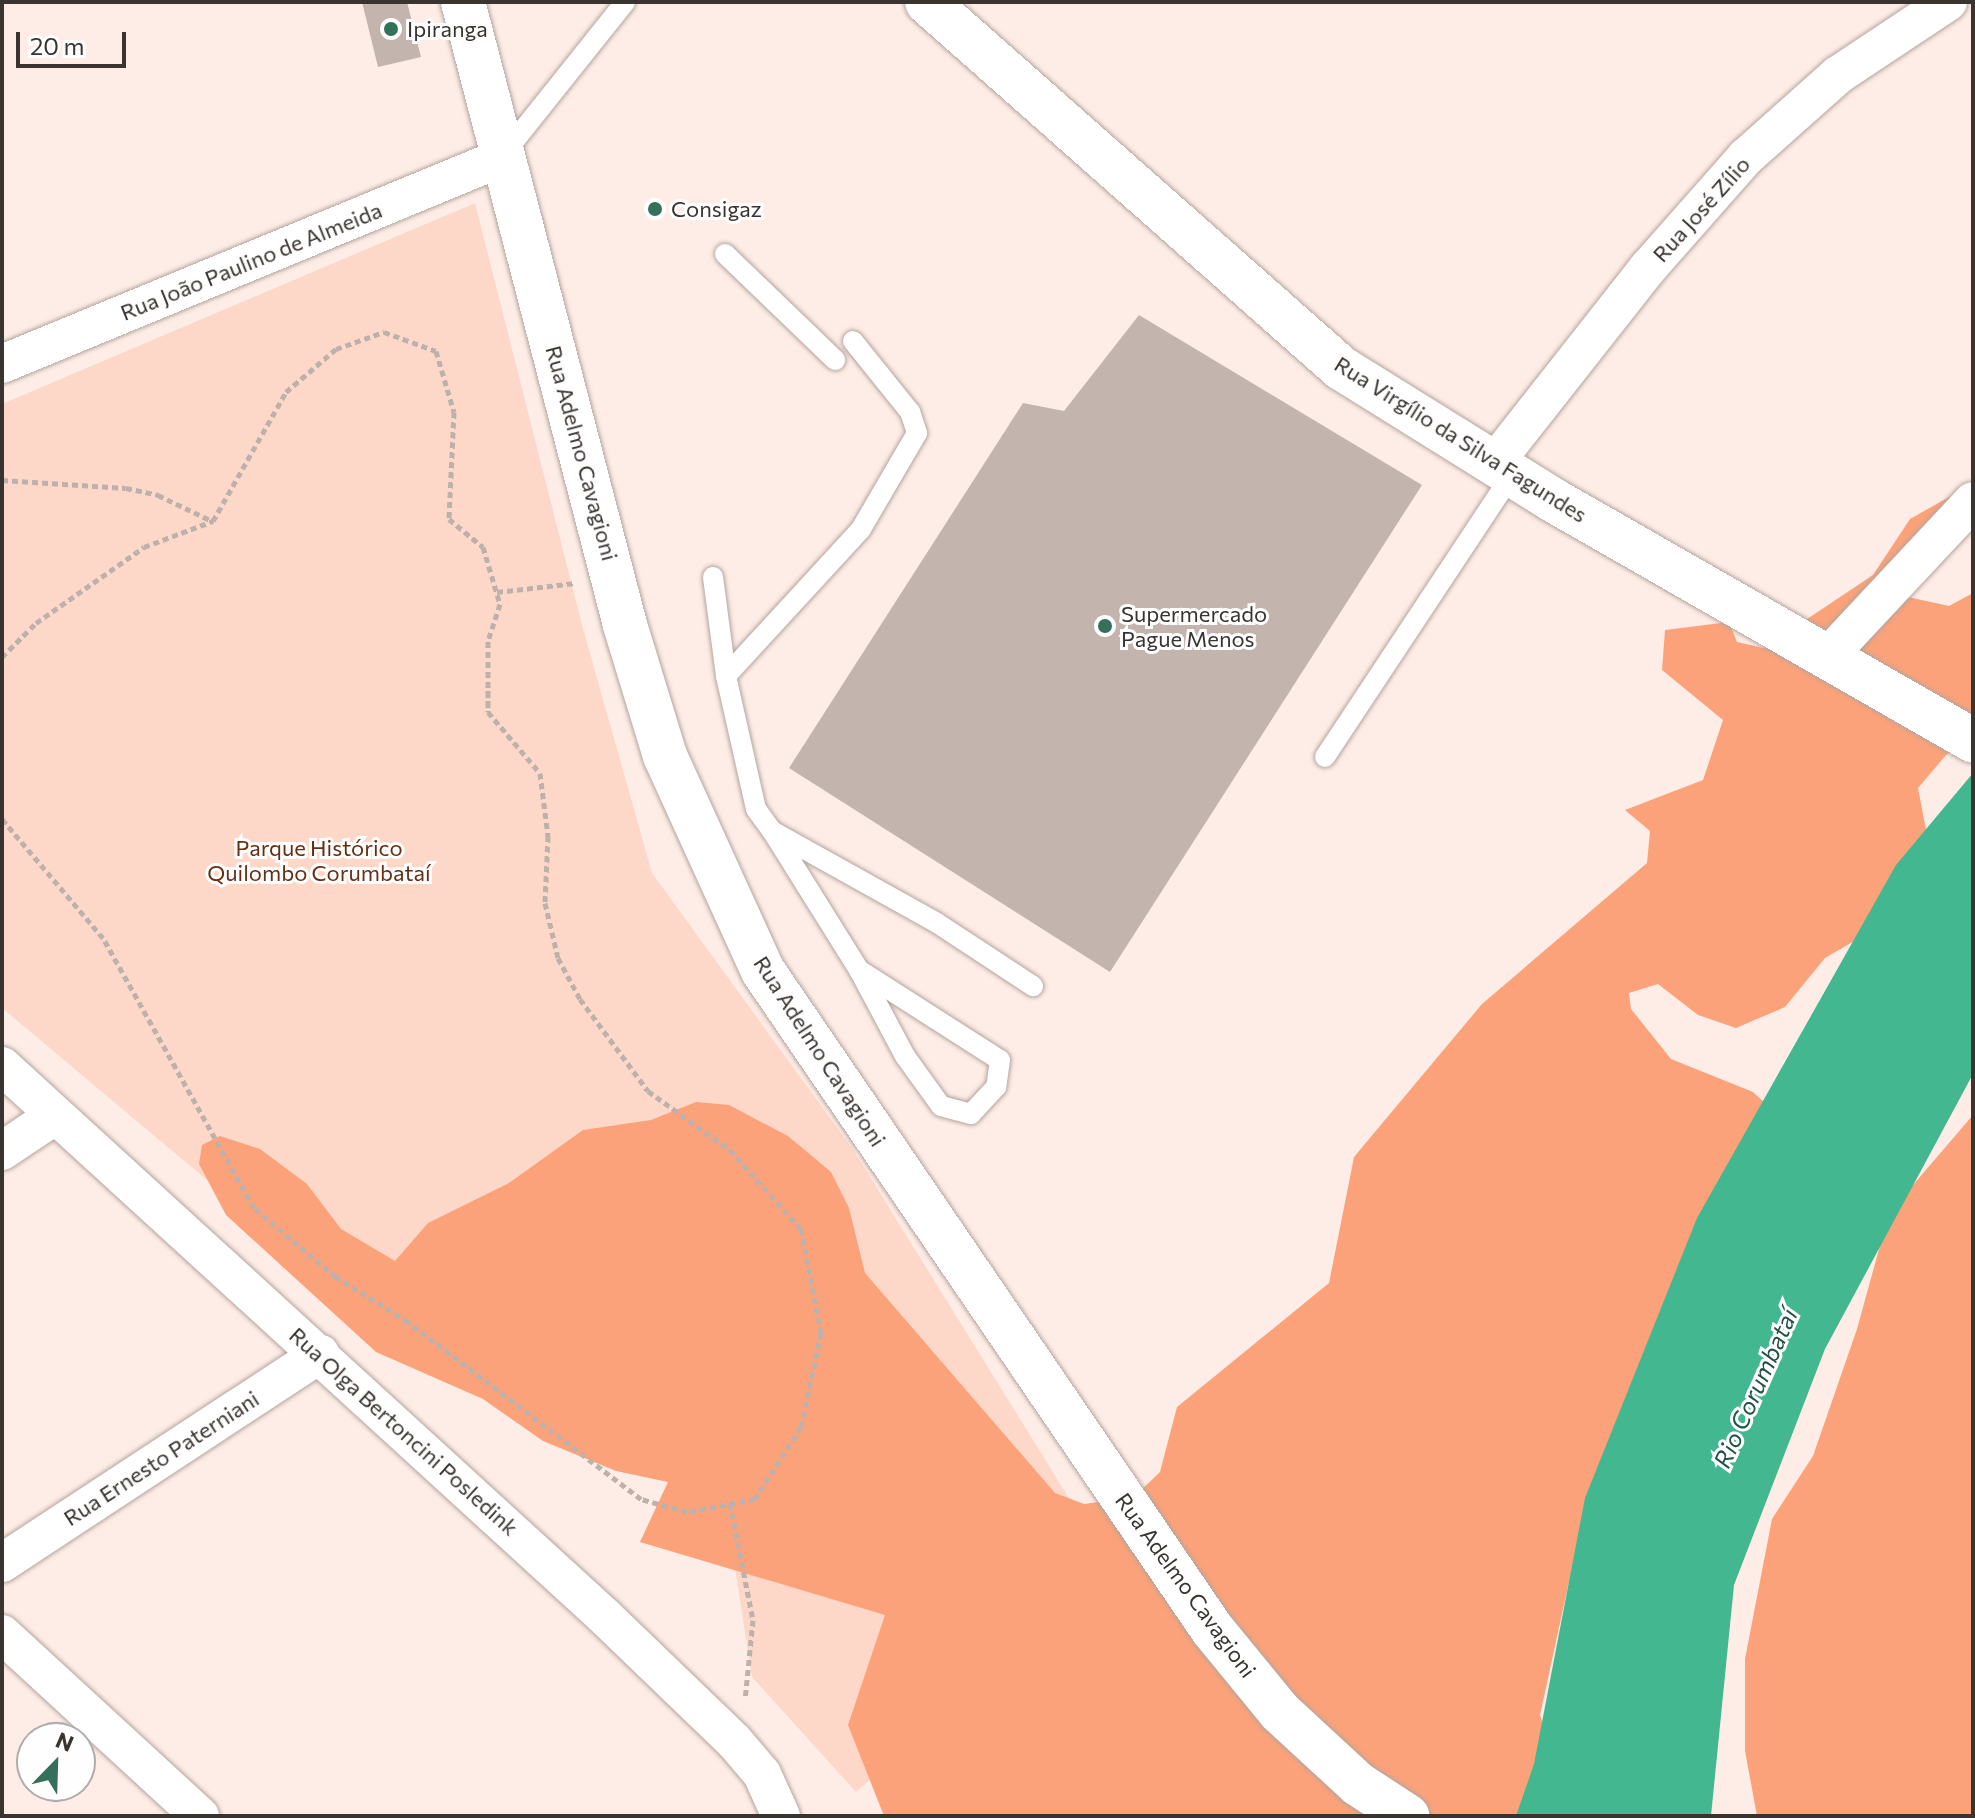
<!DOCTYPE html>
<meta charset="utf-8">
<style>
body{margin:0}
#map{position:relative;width:1975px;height:1818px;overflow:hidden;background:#feede6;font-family:Commissioner,sans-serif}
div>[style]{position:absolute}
.green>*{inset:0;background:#fdd8c8}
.forest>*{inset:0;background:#fba27a}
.water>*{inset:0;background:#43b790}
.building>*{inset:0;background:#c3b4ad}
.path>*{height:5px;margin-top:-2.5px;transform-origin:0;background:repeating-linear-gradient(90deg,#beb0aa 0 6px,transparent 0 10px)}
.roads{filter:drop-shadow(0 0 2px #b4a49e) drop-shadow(0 0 2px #b4a49e)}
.service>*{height:20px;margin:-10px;padding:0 10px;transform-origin:10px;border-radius:10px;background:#fff}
.minor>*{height:38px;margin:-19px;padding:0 19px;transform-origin:19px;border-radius:19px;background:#fff}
.tertiary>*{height:44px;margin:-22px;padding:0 22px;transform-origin:22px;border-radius:22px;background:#fff}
.dots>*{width:22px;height:22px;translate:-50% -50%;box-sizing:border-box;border:4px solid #fefefe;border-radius:50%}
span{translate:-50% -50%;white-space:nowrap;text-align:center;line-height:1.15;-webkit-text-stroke:6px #fefefe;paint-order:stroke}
.poi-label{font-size:22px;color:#3a3431}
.left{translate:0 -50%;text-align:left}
.street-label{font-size:22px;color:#3a3431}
.park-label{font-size:22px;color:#662e12}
.water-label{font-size:24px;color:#235241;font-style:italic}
.frame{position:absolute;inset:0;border:4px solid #3a3431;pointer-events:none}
.north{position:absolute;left:16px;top:1722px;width:80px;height:80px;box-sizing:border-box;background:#fefefe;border:2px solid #b0adac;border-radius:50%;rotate:23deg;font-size:22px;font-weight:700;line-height:32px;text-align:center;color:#3a3431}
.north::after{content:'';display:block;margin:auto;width:28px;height:36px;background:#34705a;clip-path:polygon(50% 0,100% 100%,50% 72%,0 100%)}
.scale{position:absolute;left:16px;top:32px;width:110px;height:36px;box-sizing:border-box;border:4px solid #3a3431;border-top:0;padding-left:10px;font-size:24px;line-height:28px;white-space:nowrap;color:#3a3431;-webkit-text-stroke:6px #fefefe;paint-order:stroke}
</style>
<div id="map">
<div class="green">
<i style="clip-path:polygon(475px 203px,582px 625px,652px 873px,854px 1151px,1111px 1566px,856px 1792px,752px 1677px,725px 1504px,382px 1327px,2px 1008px,2px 404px)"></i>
</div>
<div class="forest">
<i style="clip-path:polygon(1956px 493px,1908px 597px,1949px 606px,1973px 593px,1973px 742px,1947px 754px,1918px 788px,1928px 840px,1868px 933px,1825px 958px,1785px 1007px,1736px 1028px,1698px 1015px,1658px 984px,1629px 993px,1631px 1009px,1671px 1059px,1753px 1092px,1766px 1104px,1585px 1508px,1540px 1715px,1573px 1814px,884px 1816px,848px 1725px,885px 1615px,640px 1542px,668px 1482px,616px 1471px,543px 1441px,483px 1399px,376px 1352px,226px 1215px,199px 1164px,202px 1145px,220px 1136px,260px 1149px,307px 1184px,341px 1229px,395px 1261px,428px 1223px,509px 1183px,583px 1130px,651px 1120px,696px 1102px,729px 1105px,788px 1136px,831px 1172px,849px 1208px,865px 1273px,1055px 1493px,1084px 1504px,1134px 1497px,1160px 1472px,1177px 1407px,1329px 1283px,1354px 1157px,1482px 1004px,1647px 863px,1650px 831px,1625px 810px,1703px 780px,1723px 720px,1662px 670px,1665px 630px,1729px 622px,1737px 642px,1764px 648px,1873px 575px,1910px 519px)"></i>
<i style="clip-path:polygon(1973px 1115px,1973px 1816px,1757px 1816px,1745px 1751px,1745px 1659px,1772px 1519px,1813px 1456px,1857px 1329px,1889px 1213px)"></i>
</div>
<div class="water">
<i style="clip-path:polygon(1973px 773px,1973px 1074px,1825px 1349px,1734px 1585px,1711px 1816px,1516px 1816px,1534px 1764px,1585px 1498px,1697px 1218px,1896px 865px)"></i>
</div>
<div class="building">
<i style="clip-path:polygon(362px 2px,407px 2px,421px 57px,378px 67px)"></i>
<i style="clip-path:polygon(1139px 315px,1422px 485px,1110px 972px,789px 768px,1023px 403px,1064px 411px)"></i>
</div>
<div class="path">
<i style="left:2px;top:480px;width:124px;rotate:3.7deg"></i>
<i style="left:126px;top:488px;width:33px;rotate:12deg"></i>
<i style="left:158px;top:495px;width:60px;rotate:25.7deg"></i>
<i style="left:497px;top:592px;width:79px;rotate:-6.6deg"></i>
<i style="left:2px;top:657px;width:48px;rotate:-45deg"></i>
<i style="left:36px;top:623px;width:132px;rotate:-35.1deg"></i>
<i style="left:144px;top:547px;width:74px;rotate:-20.6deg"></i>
<i style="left:213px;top:521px;width:148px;rotate:-60.5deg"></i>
<i style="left:286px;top:392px;width:66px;rotate:-40.7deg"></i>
<i style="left:336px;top:349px;width:51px;rotate:-19.5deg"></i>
<i style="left:384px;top:332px;width:55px;rotate:20.1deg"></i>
<i style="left:436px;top:351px;width:64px;rotate:73.6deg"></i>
<i style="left:454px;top:412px;width:107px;rotate:92.7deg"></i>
<i style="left:449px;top:519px;width:44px;rotate:39.5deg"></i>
<i style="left:483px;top:547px;width:59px;rotate:73.4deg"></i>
<i style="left:500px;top:604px;width:39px;rotate:108deg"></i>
<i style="left:488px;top:641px;width:71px;rotate:90deg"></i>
<i style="left:488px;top:712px;width:80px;rotate:49.6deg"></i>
<i style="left:540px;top:773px;width:64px;rotate:82.8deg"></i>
<i style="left:548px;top:836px;width:67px;rotate:92.6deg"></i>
<i style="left:545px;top:903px;width:57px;rotate:76.7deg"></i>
<i style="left:558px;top:958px;width:47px;rotate:61.8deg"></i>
<i style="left:580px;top:999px;width:114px;rotate:53.5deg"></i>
<i style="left:648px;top:1091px;width:101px;rotate:35.7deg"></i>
<i style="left:730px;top:1150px;width:106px;rotate:48.1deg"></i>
<i style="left:801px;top:1229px;width:106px;rotate:79.1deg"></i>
<i style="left:821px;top:1333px;width:96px;rotate:102deg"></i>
<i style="left:801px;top:1427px;width:85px;rotate:122.6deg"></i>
<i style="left:755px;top:1499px;width:69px;rotate:169.2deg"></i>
<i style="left:687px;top:1512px;width:48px;rotate:-164.2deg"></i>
<i style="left:641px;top:1499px;width:293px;rotate:-142.8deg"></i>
<i style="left:408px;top:1322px;width:85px;rotate:-148deg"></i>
<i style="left:336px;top:1277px;width:107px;rotate:-139.9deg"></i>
<i style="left:254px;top:1208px;width:309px;rotate:-119.2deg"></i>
<i style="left:103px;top:938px;width:156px;rotate:-130.3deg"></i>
<i style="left:730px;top:1503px;width:119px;rotate:78.9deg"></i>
<i style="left:753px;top:1620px;width:80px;rotate:95.7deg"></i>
</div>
<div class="roads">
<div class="service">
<i style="left:503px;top:155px;width:196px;rotate:-51.4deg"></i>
<i style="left:725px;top:254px;width:153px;rotate:43.9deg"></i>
<i style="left:713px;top:577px;width:100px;rotate:82.5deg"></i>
<i style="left:726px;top:676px;width:136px;rotate:77.3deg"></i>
<i style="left:756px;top:809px;width:27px;rotate:54deg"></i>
<i style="left:726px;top:676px;width:200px;rotate:-47.4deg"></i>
<i style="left:861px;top:529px;width:111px;rotate:-59.7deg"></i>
<i style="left:917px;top:433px;width:22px;rotate:-108deg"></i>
<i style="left:910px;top:412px;width:91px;rotate:-128.8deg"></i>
<i style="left:1325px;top:757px;width:341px;rotate:-56.5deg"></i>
<i style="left:859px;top:970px;width:167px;rotate:32.6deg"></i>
<i style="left:1000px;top:1060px;width:27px;rotate:98deg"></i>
<i style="left:996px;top:1087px;width:37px;rotate:133deg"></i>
<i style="left:971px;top:1114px;width:31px;rotate:-165deg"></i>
<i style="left:941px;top:1106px;width:62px;rotate:-125.8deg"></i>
<i style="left:905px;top:1056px;width:98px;rotate:-118.1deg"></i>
<i style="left:859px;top:970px;width:164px;rotate:-122deg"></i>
<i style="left:772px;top:831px;width:189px;rotate:29.1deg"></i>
<i style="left:937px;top:923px;width:115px;rotate:33.3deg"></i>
</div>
<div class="minor">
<i style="left:2px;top:364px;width:540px;rotate:-22.43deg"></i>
<i style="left:1496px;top:461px;width:246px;rotate:-51.8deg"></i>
<i style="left:1648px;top:268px;width:148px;rotate:-48.6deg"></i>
<i style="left:1746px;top:157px;width:123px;rotate:-41.7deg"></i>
<i style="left:1838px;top:75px;width:132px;rotate:-33.6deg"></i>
<i style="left:1828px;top:656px;width:212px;rotate:-46.9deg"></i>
<i style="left:2px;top:1066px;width:814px;rotate:42.41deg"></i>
<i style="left:603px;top:1615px;width:182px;rotate:43.9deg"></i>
<i style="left:734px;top:1741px;width:43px;rotate:49.7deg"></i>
<i style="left:762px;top:1774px;width:46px;rotate:65.7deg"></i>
<i style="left:2px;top:1151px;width:63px;rotate:-33.9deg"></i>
<i style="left:2px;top:1563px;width:381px;rotate:-33.3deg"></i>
<i style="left:2px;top:1634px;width:269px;rotate:42.6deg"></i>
</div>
<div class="tertiary">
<i style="left:463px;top:2px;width:644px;rotate:75.42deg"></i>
<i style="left:625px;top:625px;width:137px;rotate:73deg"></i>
<i style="left:665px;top:756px;width:236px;rotate:65.5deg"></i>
<i style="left:763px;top:971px;width:797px;rotate:55.69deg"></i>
<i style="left:1212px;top:1629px;width:107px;rotate:50.7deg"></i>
<i style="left:1280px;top:1712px;width:106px;rotate:42.7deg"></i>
<i style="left:1358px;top:1784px;width:59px;rotate:33.1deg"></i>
<i style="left:927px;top:2px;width:553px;rotate:41.48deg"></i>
<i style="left:1341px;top:368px;width:250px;rotate:31.9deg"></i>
<i style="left:1553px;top:500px;width:484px;rotate:29.8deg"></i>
</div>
</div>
<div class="dots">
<i style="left:391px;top:29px;background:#34705a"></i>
<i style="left:655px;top:209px;background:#34705a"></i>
<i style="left:1105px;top:626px;background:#34705a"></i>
</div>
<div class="poi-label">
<span class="left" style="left:407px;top:29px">Ipiranga</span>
<span class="left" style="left:671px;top:209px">Consigaz</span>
<span class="left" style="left:1121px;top:626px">Supermercado<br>Pague Menos</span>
</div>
<div class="street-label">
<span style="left:1701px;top:209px;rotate:-48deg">Rua José Zílio</span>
<span style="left:251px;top:261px;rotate:-22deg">Rua João Paulino de Almeida</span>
<span style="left:1461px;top:439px;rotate:32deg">Rua Virgílio da Silva Fagundes</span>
<span style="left:582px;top:453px;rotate:75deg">Rua Adelmo Cavagioni</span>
<span style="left:820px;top:1051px;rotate:57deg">Rua Adelmo Cavagioni</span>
<span style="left:404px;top:1431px;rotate:42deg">Rua Olga Bertoncini Posledink</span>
<span style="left:161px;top:1458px;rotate:-33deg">Rua Ernesto Paterniani</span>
<span style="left:1186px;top:1585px;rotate:54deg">Rua Adelmo Cavagioni</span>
</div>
<div class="park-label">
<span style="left:319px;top:860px">Parque Histórico<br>Quilombo Corumbataí</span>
</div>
<div class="water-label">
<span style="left:1755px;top:1388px;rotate:-66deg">Rio Corumbataí</span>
</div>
<div class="frame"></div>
<div class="north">N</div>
<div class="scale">20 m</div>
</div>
